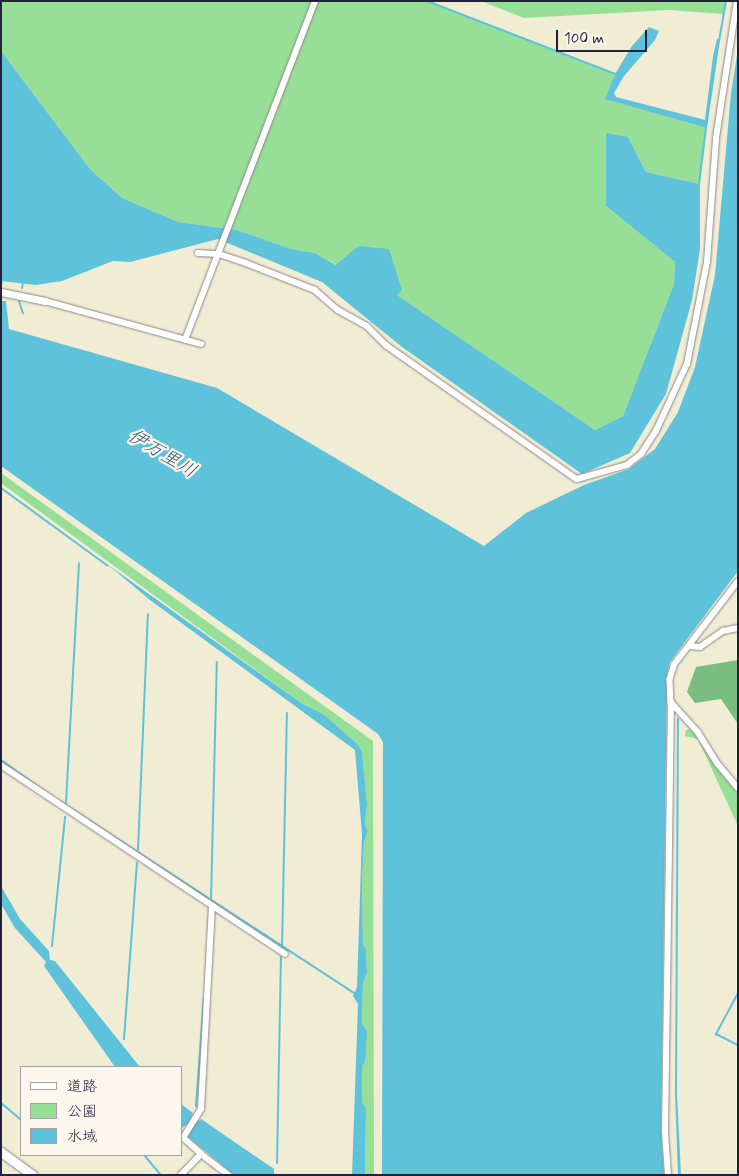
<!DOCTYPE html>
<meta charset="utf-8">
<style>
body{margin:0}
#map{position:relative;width:739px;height:1176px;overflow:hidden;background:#f1ecd4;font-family:Mynerve,"Klee One",sans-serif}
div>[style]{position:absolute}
.green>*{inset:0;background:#97de97}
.forest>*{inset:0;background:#79bd80}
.water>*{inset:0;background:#5dc2da}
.stream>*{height:2px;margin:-1px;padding:0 1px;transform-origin:1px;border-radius:1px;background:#5dc2da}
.roads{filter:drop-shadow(0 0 1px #8a8788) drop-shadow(0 0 1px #8a8788)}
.minor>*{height:5.5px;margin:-2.75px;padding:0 2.75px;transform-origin:2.75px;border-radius:2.75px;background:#fff}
.tertiary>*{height:7px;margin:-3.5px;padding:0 3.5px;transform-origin:3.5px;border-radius:3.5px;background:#fff}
.trunk>*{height:9px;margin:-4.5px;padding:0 4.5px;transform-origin:4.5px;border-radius:4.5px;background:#fff}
span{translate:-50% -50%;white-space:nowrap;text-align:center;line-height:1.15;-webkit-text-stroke:4.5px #fbf7ec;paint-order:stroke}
.water-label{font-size:19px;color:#375a73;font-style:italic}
.frame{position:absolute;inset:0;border:2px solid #22223b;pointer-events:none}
.legend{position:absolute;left:20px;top:1066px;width:162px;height:90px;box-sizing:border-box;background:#fbf7ec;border:1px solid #a4a2a5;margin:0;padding:6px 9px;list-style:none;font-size:15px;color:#22223b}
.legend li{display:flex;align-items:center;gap:10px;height:25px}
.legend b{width:25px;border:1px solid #a4a2a5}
.scale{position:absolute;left:556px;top:30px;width:91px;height:22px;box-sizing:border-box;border:2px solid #22223b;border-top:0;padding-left:6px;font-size:15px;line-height:18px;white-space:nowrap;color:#22223b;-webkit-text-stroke:4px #fbf7ec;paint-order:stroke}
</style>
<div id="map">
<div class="green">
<i style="clip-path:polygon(1px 1px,427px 1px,615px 74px,606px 99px,707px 128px,700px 184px,646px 172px,628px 137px,606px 206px,675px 262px,674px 284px,623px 416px,595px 430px,397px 295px,358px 246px,337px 265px,315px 253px,291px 249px,237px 230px,178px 222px,122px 198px,90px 169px,1px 51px)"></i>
<i style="clip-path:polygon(481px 1px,726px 1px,724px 14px,669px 10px,524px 18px)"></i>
<i style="clip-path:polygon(1px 473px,373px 741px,374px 1175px,365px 1175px,366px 1109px,362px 1102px,362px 1066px,367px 1031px,362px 1024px,363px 983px,367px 973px,366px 949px,363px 945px,362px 883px,364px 842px,368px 831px,365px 824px,367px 804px,362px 752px,323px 714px,301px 703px,1px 483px)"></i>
<i style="clip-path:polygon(692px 729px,738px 792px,738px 826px,698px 739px,685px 736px,686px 730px)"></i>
</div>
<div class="forest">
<i style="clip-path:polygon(738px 660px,738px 724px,721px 699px,695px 703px,687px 692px,696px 667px)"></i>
</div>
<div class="water">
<i style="clip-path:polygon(649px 27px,659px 31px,655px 40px,624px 76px,614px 93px,616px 97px,705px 120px,713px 56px,717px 39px,720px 40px,707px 128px,605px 99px,615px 74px,632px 46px)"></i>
<i style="clip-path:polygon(738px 49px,738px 571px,670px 662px,667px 674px,661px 1131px,664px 1175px,382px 1175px,383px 742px,378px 734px,1px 466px,1px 301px,6px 301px,9px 329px,217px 388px,484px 546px,526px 513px,584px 485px,629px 469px,655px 449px,678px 412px,695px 367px,715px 275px,731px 93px)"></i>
<i style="clip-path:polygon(1px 51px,90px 169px,122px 198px,178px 222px,237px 230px,291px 249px,315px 253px,336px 265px,358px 246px,389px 249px,402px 290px,397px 295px,595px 430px,623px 416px,674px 284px,675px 262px,606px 206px,606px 133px,628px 137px,646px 172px,700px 184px,700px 249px,692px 300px,666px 394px,630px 453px,582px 474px,402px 347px,322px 282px,218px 239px,130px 262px,113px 261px,62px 281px,36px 285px,1px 281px)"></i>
<i style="clip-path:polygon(107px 564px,301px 703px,323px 714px,357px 744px,362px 752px,367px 804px,365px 824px,368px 831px,364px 842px,362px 883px,363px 945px,366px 949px,367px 973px,363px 983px,362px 1024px,367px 1031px,365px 1062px,362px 1066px,362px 1102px,366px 1109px,365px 1175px,352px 1175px,358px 1004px,353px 996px,357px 987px,362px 834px,355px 750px,150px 600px)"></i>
<i style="clip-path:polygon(677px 718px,679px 718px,677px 1093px,681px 1175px,678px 1175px,675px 1093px)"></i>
<i style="clip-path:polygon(1px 886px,20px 919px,49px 951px,50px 960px,55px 961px,140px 1067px,115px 1067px,44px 966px,46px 962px,15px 928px,1px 904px)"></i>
<i style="clip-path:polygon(181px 1104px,193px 1113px,190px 1121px,194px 1124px,201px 1119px,274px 1169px,274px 1175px,234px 1175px,188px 1137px,191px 1127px,187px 1124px,181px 1129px)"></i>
</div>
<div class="stream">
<i style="left:427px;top:1px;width:202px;rotate:21.2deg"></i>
<i style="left:719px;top:41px;width:41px;rotate:-80.1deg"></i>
<i style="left:699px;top:184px;width:57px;rotate:-83deg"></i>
<i style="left:1px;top:282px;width:1px;rotate:45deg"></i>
<i style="left:22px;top:288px;width:7px;rotate:-82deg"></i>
<i style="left:19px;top:301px;width:13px;rotate:72deg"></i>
<i style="left:1px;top:488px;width:132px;rotate:36.1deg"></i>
<i style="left:1px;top:760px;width:48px;rotate:35.7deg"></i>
<i style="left:61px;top:802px;width:351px;rotate:33.1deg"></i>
<i style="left:66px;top:803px;width:240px;rotate:-86.9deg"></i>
<i style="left:138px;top:850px;width:236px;rotate:-87.6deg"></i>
<i style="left:211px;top:900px;width:238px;rotate:-88.6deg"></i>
<i style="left:52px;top:946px;width:130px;rotate:-84.2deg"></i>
<i style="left:282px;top:948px;width:235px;rotate:-88.8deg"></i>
<i style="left:738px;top:993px;width:47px;rotate:118.2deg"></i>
<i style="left:716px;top:1034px;width:25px;rotate:27deg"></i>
<i style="left:124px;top:1039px;width:177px;rotate:-85.8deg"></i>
<i style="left:1px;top:1103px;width:26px;rotate:40deg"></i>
<i style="left:196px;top:1106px;width:108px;rotate:-85.8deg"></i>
<i style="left:144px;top:1155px;width:26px;rotate:50deg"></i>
<i style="left:277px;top:1163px;width:206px;rotate:-88.9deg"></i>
</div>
<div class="roads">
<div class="minor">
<i style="left:198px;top:253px;width:21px;rotate:3deg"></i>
<i style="left:219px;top:254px;width:28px;rotate:18deg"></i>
<i style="left:246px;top:263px;width:74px;rotate:21.4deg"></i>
<i style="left:315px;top:290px;width:30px;rotate:41deg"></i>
<i style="left:338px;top:310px;width:33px;rotate:29deg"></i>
<i style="left:367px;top:326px;width:27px;rotate:45deg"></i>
<i style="left:386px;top:345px;width:233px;rotate:35.1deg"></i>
<i style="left:577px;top:479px;width:52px;rotate:-15.6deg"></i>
<i style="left:627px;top:465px;width:18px;rotate:-38deg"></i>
<i style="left:641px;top:454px;width:27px;rotate:-57deg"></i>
<i style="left:656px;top:431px;width:74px;rotate:-65.2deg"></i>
<i style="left:687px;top:364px;width:104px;rotate:-78.9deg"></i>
<i style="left:707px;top:262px;width:124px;rotate:-85.8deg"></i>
<i style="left:716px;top:138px;width:139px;rotate:-81.3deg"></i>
<i style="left:45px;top:301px;width:162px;rotate:15.4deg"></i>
<i style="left:185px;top:340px;width:363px;rotate:-69deg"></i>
<i style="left:738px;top:582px;width:103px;rotate:127.5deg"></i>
<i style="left:675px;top:664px;width:16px;rotate:108deg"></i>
<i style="left:670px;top:679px;width:23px;rotate:88deg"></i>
<i style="left:671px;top:702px;width:40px;rotate:48deg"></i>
<i style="left:698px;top:732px;width:38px;rotate:58deg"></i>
<i style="left:718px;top:764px;width:31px;rotate:50deg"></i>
<i style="left:690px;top:646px;width:10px;rotate:6deg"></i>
<i style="left:700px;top:647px;width:28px;rotate:-35deg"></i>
<i style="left:723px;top:631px;width:15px;rotate:-11deg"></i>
<i style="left:1px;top:765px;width:341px;rotate:33.6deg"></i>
<i style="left:201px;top:1154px;width:35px;rotate:37deg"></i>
<i style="left:181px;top:1175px;width:29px;rotate:-46deg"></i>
<i style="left:201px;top:1154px;width:24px;rotate:-138deg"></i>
<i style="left:183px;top:1138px;width:34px;rotate:-58deg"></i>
<i style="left:201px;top:1109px;width:203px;rotate:-86.9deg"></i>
<i style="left:668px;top:1175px;width:43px;rotate:-94deg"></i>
<i style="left:665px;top:1132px;width:430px;rotate:-89.2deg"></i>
</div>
<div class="tertiary">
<i style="left:1px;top:292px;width:45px;rotate:11.6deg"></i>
</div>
<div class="trunk">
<i style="left:1px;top:1152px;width:39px;rotate:36deg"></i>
</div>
</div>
<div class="water-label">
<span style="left:162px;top:454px;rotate:31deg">伊万里川</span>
</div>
<div class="frame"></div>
<ul class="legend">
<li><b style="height:6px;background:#fff"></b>道路</li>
<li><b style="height:14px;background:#97de97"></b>公園</li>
<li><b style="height:14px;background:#5dc2da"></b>水域</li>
</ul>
<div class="scale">100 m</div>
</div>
